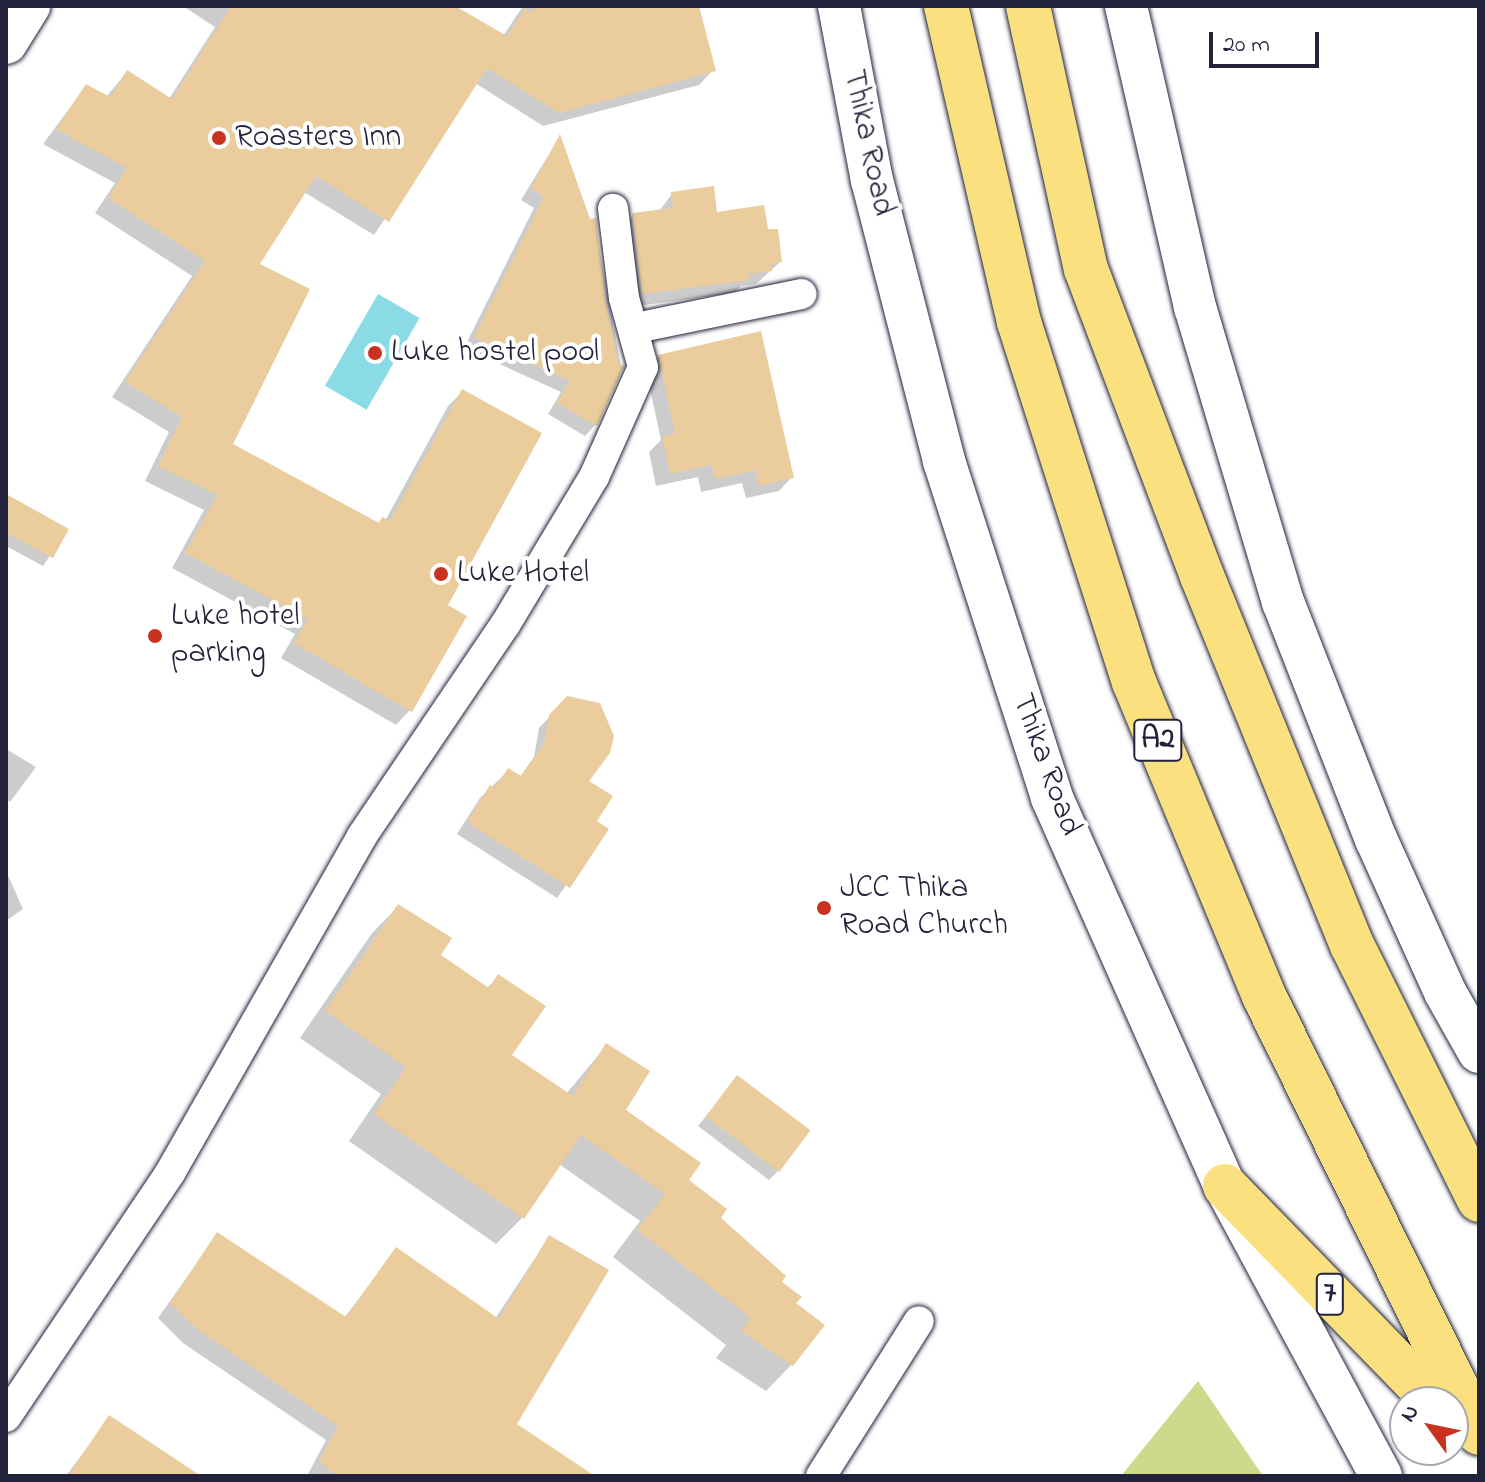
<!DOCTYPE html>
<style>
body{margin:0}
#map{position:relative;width:1485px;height:1482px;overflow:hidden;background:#fff;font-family:"Indie Flower",sans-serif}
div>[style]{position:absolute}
.green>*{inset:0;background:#ced98c}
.water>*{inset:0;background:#8bdbe7;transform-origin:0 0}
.shadow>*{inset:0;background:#0003}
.building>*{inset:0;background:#eacc9d;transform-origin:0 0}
.roads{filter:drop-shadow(0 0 2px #22223b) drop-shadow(0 0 2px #22223b)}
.street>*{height:30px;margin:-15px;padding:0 15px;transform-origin:15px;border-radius:15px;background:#fff}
.secondary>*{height:42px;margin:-21px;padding:0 21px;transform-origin:21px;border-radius:21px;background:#fff}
.highway>*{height:44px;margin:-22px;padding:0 22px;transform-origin:22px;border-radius:22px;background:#fbe080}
.dots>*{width:22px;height:22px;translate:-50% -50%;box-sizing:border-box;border:4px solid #fff;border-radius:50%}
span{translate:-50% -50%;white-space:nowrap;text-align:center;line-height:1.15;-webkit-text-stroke:8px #fff;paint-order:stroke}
.shield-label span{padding:2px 6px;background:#fff;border:2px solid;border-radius:6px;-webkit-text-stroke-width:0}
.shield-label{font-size:30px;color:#22223b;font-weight:700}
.poi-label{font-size:32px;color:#22223b}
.left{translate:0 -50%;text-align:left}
.street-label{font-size:32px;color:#22223b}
.frame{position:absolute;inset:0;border:8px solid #22223b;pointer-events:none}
.north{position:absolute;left:1389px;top:1386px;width:80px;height:80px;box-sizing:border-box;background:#fff;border:2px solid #a7a7b1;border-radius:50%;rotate:303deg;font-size:22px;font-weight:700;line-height:32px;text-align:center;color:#22223b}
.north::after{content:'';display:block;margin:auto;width:28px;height:36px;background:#c8321e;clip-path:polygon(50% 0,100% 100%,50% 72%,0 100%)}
.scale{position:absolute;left:1209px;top:32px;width:110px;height:36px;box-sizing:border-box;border:4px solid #22223b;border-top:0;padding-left:10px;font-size:24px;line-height:28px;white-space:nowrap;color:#22223b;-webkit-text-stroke:6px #fff;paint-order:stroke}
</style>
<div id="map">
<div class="green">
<i style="clip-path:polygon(1198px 1381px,1263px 1476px,1121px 1476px)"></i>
</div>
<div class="water">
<i style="left:378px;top:294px;width:48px;height:106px;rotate:30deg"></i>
</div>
<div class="shadow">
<i style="clip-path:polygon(183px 6px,453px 6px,503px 36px,523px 6px,697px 6px,713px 70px,699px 85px,543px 126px,475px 83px,374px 235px,304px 192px,257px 265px,230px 445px,378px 524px,385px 521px,448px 406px,462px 392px,445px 606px,410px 710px,396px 725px,281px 658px,295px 634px,172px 568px,204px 510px,145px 481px,169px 432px,112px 397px,192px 276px,95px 213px,115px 183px,43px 144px,86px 86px,106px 97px,127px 72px,169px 99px,215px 27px)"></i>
<i style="clip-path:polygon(559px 138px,588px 221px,594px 220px,621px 367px,595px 425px,585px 436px,548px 414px,561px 392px,464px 348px,534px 208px,521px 200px)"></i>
<i style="clip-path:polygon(672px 194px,766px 232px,780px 262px,756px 284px,741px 286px,734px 293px,629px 307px,619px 229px,633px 215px,659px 211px)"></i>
<i style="clip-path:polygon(659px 356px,792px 477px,779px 491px,746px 498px,742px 483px,701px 492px,698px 477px,656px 486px,649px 452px,661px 440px,646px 370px)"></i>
<i style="clip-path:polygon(6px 506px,67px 530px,43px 566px,6px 546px)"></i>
<i style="clip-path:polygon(568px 698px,599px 705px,612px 736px,587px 782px,594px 821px,606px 829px,557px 898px,457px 834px,480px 798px,508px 771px,519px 778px,534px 757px,539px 728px)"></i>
<i style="clip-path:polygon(6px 749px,36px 767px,10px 802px,6px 799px)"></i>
<i style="clip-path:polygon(6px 871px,23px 909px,6px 921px)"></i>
<i style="clip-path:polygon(398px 907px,438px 956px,486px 989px,499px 976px,510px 1056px,566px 1094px,606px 1046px,624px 1110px,779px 1282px,792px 1364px,766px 1391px,716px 1358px,726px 1345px,613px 1257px,640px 1221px,559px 1164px,523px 1217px,496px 1244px,349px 1141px,381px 1094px,300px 1038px,372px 933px)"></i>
<i style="clip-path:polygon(737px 1078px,778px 1171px,769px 1180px,698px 1126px)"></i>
<i style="clip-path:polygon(217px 1235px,344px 1318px,396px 1250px,495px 1319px,549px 1237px,515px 1425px,591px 1476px,307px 1476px,326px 1440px,183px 1343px,158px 1318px)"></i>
<i style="clip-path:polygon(109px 1418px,197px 1476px,66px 1476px)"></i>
</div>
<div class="building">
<i style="clip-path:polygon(231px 6px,455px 6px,507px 36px,525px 8px,531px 13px,536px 6px,699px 6px,716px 71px,559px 113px,487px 68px,389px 222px,316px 176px,260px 264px,310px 289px,233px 444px,379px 523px,382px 517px,390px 521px,462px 389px,542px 433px,448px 605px,467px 616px,412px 712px,294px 643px,308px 619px,185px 553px,217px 495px,158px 466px,182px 417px,125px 382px,205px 261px,108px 198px,127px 168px,56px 129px,86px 84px,110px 97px,127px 70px,172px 99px)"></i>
<i style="clip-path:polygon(560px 134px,590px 219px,596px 218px,605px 299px,619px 364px,624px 366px,597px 426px,557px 403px,570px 381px,474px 337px,544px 197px,531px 188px)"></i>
<i style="clip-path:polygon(714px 186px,717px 212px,764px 205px,768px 229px,778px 229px,782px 262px,771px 264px,772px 271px,748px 274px,750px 280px,642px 294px,632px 213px,673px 208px,671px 192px)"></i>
<i style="clip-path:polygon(761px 331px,794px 478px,759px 486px,756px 470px,715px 479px,711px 465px,670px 474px,662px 437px,675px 433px,658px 355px)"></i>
<i style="clip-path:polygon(6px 494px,69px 529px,53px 558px,6px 533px)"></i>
<i style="clip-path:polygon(567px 696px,600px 703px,614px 736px,610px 753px,589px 781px,613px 796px,597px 821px,609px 829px,570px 888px,467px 822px,490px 785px,495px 788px,508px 768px,521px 776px,544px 744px,549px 715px)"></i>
<i style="clip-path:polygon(398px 904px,452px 938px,441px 955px,489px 988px,498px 974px,546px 1006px,512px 1055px,573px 1096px,606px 1043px,650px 1071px,626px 1110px,701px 1163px,689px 1180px,727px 1209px,721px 1218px,786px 1276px,782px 1282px,802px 1297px,796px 1303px,825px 1325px,793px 1366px,741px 1331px,751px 1318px,637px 1230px,665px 1194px,581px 1135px,524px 1219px,374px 1114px,406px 1067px,325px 1011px)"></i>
<i style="left:737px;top:1075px;width:92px;height:52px;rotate:37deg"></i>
<i style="clip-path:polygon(217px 1232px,346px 1317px,396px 1247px,499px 1319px,549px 1235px,609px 1270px,517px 1424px,595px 1476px,338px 1476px,319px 1462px,338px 1426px,197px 1329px,170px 1303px)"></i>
<i style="clip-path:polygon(109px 1415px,201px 1476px,68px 1476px)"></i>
</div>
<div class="roads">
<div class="street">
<i style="left:636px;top:328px;width:169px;rotate:-11.6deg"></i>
<i style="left:6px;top:1417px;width:294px;rotate:-56.1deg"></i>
<i style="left:170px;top:1173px;width:388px;rotate:-60.3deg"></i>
<i style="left:362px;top:836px;width:255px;rotate:-55.9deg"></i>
<i style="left:505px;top:625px;width:173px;rotate:-59deg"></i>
<i style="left:594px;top:477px;width:120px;rotate:-66deg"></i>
<i style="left:643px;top:367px;width:72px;rotate:-105.4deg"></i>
<i style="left:624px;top:298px;width:90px;rotate:-97deg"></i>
<i style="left:821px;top:1476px;width:183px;rotate:-57.7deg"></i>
</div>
<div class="secondary">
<i style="left:839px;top:6px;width:177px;rotate:79.3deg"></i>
<i style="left:872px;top:180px;width:290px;rotate:75.6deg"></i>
<i style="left:944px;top:461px;width:354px;rotate:72.2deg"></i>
<i style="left:1052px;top:798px;width:425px;rotate:66deg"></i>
<i style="left:1225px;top:1186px;width:329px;rotate:61.7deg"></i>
<i style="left:1126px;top:6px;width:309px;rotate:77.1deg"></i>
<i style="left:1195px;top:307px;width:308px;rotate:73.4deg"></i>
<i style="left:1283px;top:602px;width:255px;rotate:68.6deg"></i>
<i style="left:1376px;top:839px;width:168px;rotate:65.7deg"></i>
<i style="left:1445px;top:992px;width:69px;rotate:60.5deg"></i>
<i style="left:6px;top:43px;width:44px;rotate:-58.1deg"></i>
</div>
<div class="highway">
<i style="left:946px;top:6px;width:324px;rotate:77deg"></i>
<i style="left:1019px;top:322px;width:378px;rotate:72.3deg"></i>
<i style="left:1134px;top:682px;width:340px;rotate:67.5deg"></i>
<i style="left:1264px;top:996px;width:487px;rotate:63.8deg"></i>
<i style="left:1028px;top:6px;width:269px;rotate:77.6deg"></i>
<i style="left:1086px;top:269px;width:328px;rotate:69.3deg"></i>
<i style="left:1202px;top:576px;width:398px;rotate:67.9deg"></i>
<i style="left:1352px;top:945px;width:285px;rotate:63.5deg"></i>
<i style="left:1225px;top:1186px;width:301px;rotate:45.8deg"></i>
</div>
</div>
<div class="dots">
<i style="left:219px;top:138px;background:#c8321e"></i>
<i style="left:375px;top:353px;background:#c8321e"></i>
<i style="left:441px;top:574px;background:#c8321e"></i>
<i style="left:155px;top:636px;background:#c8321e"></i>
<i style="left:824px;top:908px;background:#c8321e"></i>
</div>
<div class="shield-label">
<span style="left:1158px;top:740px">A2</span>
<span style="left:1330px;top:1294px">7</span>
</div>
<div class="poi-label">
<span class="left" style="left:235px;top:138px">Roasters Inn</span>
<span class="left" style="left:391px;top:353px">Luke hostel pool</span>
<span class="left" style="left:457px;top:574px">Luke Hotel</span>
<span class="left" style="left:171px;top:636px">Luke hotel<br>parking</span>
<span class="left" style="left:840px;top:908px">JCC Thika<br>Road Church</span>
</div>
<div class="street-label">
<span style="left:867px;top:143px;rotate:78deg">Thika Road</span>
<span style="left:1045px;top:765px;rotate:70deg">Thika Road</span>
</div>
<div class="frame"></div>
<div class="north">N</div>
<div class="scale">20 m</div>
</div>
